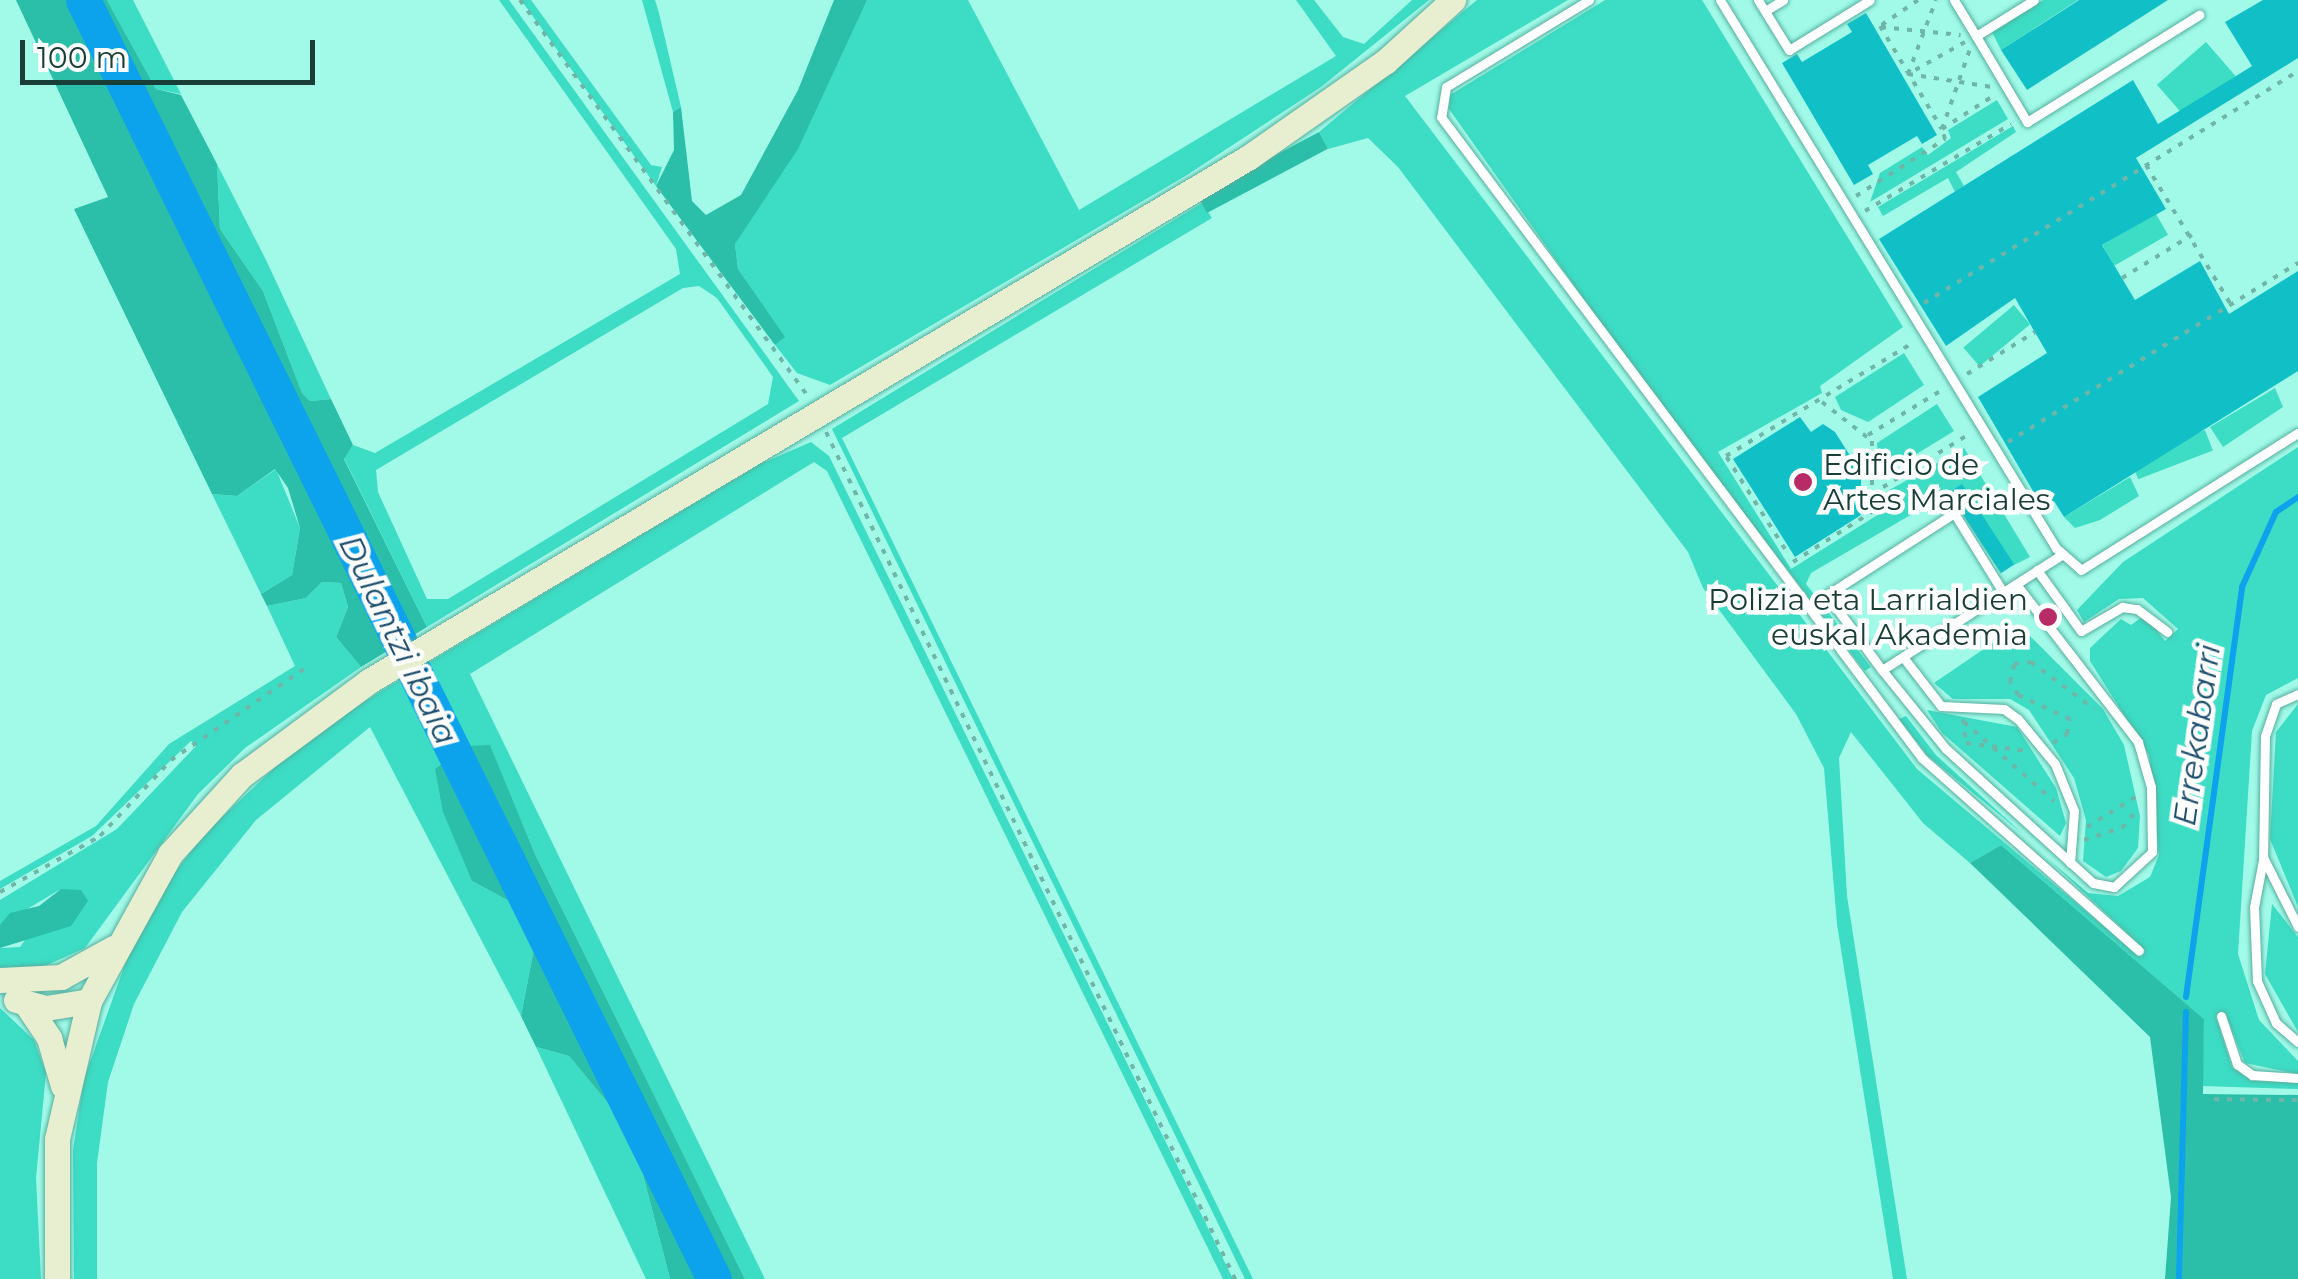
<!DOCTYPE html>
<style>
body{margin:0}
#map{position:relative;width:2298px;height:1279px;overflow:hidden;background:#a1fae8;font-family:Montserrat,sans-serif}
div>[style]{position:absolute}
.green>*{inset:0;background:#3ddcc4;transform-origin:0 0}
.forest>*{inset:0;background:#2bbfa9;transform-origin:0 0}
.stream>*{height:6px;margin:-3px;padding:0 3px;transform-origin:3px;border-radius:3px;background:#0da2ec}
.river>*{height:35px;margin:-17.5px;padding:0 17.5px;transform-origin:17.5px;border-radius:17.5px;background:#0da2ec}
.building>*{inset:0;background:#11c0c7;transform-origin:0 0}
.path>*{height:4px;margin-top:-2px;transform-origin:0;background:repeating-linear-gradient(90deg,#6fb6a8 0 5px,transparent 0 13px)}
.roads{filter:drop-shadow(0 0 2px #54ae9e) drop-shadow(0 0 2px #54ae9e)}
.lane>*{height:9px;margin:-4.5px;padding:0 4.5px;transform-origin:4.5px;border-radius:4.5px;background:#fff}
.secondary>*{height:25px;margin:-12.5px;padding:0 12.5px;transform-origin:12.5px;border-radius:12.5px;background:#e8efd1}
.dots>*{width:28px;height:28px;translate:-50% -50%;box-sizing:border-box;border:5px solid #fff;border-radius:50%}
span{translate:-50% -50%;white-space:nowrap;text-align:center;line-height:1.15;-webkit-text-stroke:9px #fff;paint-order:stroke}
.poi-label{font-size:30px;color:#183e37}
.left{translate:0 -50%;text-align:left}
.right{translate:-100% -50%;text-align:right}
.water-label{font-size:32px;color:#1d4e6d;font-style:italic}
.scale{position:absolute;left:20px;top:40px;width:295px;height:45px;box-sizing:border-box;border:5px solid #183e37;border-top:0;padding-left:12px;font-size:30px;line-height:35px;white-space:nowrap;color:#183e37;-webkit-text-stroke:8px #fff;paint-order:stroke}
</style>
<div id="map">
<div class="green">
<i style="clip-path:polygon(107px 0,133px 0,181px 94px,156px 89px)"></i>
<i style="clip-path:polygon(evenodd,499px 0,509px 0,799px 401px,427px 627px,344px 458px,353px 445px,375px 453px,680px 274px,676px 249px,499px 0,699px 286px,717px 298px,773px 377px,768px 404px,448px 599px,427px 599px,378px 492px,376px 470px,683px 288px,699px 286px)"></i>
<i style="clip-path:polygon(521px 0,531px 0,651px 165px,662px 167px,656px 186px)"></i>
<i style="clip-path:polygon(642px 0,655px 0,659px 13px,681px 107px,673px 112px)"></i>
<i style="clip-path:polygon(867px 0,968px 0,1079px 210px,1336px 56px,1296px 0,1314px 0,1343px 37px,1364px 44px,1412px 0,1429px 0,1321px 87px,1187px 175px,830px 385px,797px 373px,775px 345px,784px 337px,738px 269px,735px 244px)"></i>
<i style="clip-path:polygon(1477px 0,1568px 0,1405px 96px,1917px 769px,2139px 956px,2142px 947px,2048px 859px,2088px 893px,2118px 896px,2150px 877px,2159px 855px,2149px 755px,2090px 661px,2090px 648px,2121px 619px,2131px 625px,2145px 615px,2165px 641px,2178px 629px,2143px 598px,2119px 599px,2084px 622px,2077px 610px,2123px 562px,2298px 447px,2298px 678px,2266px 695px,2252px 731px,2238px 954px,2259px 1020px,2298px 1061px,2298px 1074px,2245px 1063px,2225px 1013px,2216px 1017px,2232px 1067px,2251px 1081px,2298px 1082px,2298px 1089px,2202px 1086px,2204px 1019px,2001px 845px,1970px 863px,1923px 823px,1851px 732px,1839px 758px,1847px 896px,1907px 1279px,1893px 1279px,1837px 924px,1824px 768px,1796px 714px,1703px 588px,1688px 552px,1398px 167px,1368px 138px,1328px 149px,1319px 132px)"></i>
<i style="clip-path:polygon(1605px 0,1702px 0,1903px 327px,1820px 386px,1822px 393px,1718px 452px,1791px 569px,1892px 506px,1884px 493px,1964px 448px,2030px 557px,2014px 565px,1962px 485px,1811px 573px,1806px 584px,1871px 667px,1865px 671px,1629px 363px,1449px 109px,1450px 95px)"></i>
<i style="clip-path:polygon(2043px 0,2078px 0,2001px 50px,1992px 32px)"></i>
<i style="left:2206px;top:42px;width:45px;height:65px;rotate:49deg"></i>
<i style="clip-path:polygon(1997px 100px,2008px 119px,1870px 202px,1880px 173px,1922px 147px,1928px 155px,1951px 138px,1948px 130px)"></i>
<i style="clip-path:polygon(2013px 126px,2016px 132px,1956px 172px,1964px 186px,1955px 192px,1948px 178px,1883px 216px,1878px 207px)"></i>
<i style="clip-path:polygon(217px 164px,266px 260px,331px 399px,310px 401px,302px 393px,263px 291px,220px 229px)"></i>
<i style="clip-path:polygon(1202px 203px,1212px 218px,842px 438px,1253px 1279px,1245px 1279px,832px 429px)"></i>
<i style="left:2156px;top:214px;width:24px;height:62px;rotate:60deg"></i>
<i style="left:2014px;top:305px;width:25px;height:66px;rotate:50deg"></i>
<i style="clip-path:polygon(1904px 353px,1924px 385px,1868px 422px,1841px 410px,1835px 397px)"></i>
<i style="clip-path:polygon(2275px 388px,2283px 407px,2223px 447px,2210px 427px)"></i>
<i style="clip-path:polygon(1937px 404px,1954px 431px,1879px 477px,1877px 443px)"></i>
<i style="left:2205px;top:430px;width:22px;height:80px;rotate:69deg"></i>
<i style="clip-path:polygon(811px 442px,829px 456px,1233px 1279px,1223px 1279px,827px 471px,814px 462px,470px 674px,765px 1279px,745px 1279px,535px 854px,490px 746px,472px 881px,509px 901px,537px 933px,521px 1016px,370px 727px,256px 820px,182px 912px,134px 1004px,108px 1082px,97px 1163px,97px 1279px,74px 1279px,73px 1150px,84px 1079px,128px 956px,160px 893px,203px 835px,301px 743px,378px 693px,760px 464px)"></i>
<i style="clip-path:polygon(276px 469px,300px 528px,292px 575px,261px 594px,212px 494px,237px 496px)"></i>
<i style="clip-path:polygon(2130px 477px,2139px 496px,2100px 520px,2075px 528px,2064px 517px)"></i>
<i style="clip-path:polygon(322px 582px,341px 583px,348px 607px,336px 637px,361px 667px,245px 748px,198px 794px,85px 948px,36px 970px,0 968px,0 948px,20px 947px,61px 889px,0 925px,0 900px,117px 829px,196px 746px,191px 741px,92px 836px,0 889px,0 881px,96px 826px,169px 744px,295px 666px,267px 606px,306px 598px)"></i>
<i style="clip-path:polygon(2019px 625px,2103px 709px,2124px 745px,2140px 816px,2138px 848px,2121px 871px,2106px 877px,2083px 861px,2086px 820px,2074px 778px,2029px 710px,2010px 699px,1953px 699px,1934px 683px)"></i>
<i style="clip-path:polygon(2298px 704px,2298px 907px,2270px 839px,2276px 732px)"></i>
<i style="clip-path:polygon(1927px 710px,2017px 727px,2056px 788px,2066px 823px,2060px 836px,1942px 733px)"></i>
<i style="clip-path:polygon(1906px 716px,1936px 755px,2023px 834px,1928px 756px,1899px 719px)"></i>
<i style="clip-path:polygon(2272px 904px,2298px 937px,2298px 1032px,2265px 974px)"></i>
<i style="clip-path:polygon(0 1008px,34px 1040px,46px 1073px,36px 1178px,41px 1279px,0 1279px)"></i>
<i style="clip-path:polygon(536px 1047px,569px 1056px,632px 1132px,670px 1279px,646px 1279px)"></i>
</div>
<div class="forest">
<i style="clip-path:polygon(16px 0,107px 0,156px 89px,181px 95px,217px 164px,220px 229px,263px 291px,302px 393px,310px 401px,331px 399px,353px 445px,344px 459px,427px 627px,361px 667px,336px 637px,348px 607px,341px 583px,322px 582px,306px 598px,267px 606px,261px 594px,292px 575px,300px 528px,288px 488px,275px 469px,237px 496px,212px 494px,74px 209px,108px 197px)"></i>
<i style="clip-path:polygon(834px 0,867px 0,798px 149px,735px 244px,738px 269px,785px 337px,775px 345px,656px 186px,674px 150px,673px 112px,681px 107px,692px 201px,706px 215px,741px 195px,798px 90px)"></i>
<i style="left:1319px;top:132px;width:19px;height:137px;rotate:62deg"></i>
<i style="clip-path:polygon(490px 745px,535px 854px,745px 1279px,670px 1279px,632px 1132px,569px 1056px,536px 1047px,521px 1016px,537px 933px,509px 901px,472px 881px,443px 812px,435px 769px,467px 746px)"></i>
<i style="clip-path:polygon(2001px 845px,2204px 1019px,2203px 1094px,2298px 1095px,2298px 1279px,2165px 1279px,2171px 1197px,2150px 1037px,1970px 863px)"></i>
<i style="clip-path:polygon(61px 889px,81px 890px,88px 901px,71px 926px,0 948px,0 925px,10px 913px,39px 906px)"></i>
</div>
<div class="stream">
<i style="left:2186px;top:997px;width:414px;rotate:-82.2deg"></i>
<i style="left:2242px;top:587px;width:82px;rotate:-65.6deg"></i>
<i style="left:2276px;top:512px;width:27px;rotate:-34deg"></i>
<i style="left:2179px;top:1279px;width:267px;rotate:-88.5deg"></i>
</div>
<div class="river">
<i style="left:83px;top:0;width:1426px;rotate:63.74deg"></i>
</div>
<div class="building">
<i style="clip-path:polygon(2079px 0,2168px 0,2027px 90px,2001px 50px)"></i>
<i style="clip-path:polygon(2263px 0,2298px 0,2298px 58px,2136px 158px,2166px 209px,2102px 245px,2135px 300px,2200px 261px,2229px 314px,2298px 271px,2298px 371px,2064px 517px,2054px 501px,2043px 508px,1978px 397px,2047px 353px,2015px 298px,1946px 346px,1879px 239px,2133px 80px,2158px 124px,2236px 76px,2252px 66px,2225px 22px)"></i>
<i style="clip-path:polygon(1866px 13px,1937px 135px,1922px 144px,1917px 136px,1868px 165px,1873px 174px,1854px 185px,1782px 63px,1797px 54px,1802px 62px,1852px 32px,1847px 24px)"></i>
<i style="clip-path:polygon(1800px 417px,1811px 432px,1823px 424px,1835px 432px,1861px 473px,1861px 487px,1850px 494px,1861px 515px,1795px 557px,1733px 459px)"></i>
<i style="left:1962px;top:484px;width:96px;height:16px;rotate:57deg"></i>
</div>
<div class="path">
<i style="left:520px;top:0;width:490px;rotate:54deg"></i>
<i style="left:1918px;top:0;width:46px;rotate:145.6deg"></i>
<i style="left:1880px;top:26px;width:120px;rotate:59deg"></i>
<i style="left:1942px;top:129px;width:85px;rotate:-70.7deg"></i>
<i style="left:1881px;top:27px;width:80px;rotate:5.7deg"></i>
<i style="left:1965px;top:42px;width:65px;rotate:150.7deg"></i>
<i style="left:1908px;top:74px;width:85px;rotate:8.8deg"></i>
<i style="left:1908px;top:74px;width:79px;rotate:-69.3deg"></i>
<i style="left:2146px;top:165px;width:164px;rotate:58.7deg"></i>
<i style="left:1856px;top:196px;width:106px;rotate:-32.6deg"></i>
<i style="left:1945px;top:139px;width:10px;rotate:-107deg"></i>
<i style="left:1942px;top:129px;width:64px;rotate:-32.9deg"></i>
<i style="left:1865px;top:211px;width:170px;rotate:-30.8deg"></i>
<i style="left:2122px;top:278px;width:82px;rotate:-31.6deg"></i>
<i style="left:1924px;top:303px;width:440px;rotate:-31.8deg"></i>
<i style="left:1967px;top:374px;width:80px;rotate:-31.7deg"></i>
<i style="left:1822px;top:402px;width:63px;rotate:38deg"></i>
<i style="left:1872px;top:441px;width:53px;rotate:90deg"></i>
<i style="left:826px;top:432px;width:941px;rotate:64.22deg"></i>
<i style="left:1868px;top:435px;width:87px;rotate:-31.3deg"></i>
<i style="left:2008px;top:442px;width:341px;rotate:-31.7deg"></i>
<i style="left:1785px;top:549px;width:110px;rotate:-122.4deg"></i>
<i style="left:1726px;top:456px;width:220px;rotate:-31.2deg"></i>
<i style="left:1793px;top:562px;width:101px;rotate:-32.4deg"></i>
<i style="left:1878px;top:508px;width:15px;rotate:-113deg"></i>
<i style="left:1872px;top:494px;width:114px;rotate:-31.7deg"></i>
<i style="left:1963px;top:719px;width:24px;rotate:83deg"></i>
<i style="left:1964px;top:722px;width:120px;rotate:41.3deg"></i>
<i style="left:1966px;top:743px;width:61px;rotate:7.6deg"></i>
<i style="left:2053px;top:743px;width:17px;rotate:-33deg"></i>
<i style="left:2067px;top:734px;width:15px;rotate:-79deg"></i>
<i style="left:2070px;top:719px;width:57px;rotate:-155.2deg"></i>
<i style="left:2018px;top:695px;width:15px;rotate:-122deg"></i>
<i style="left:2010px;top:682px;width:18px;rotate:-77deg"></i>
<i style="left:2014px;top:664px;width:17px;rotate:-7deg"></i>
<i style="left:2031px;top:662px;width:79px;rotate:36.7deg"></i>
<i style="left:2087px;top:827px;width:61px;rotate:-31.6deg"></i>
<i style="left:2084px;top:840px;width:40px;rotate:-18deg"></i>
<i style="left:2122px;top:828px;width:23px;rotate:-50deg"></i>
<i style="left:0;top:892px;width:115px;rotate:-29.2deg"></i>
<i style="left:100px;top:836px;width:104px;rotate:-46.9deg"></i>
<i style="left:171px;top:760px;width:161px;rotate:-34.4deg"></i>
<i style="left:2214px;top:1099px;width:84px;rotate:0.7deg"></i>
</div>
<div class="roads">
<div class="lane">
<i style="left:1589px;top:0;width:167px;rotate:148.7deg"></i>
<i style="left:1446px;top:87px;width:30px;rotate:99deg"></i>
<i style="left:1441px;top:117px;width:801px;rotate:53.12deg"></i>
<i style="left:1922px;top:758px;width:290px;rotate:41.6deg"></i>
<i style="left:1720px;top:0;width:643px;rotate:58.49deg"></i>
<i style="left:2056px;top:548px;width:33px;rotate:41deg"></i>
<i style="left:2081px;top:570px;width:257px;rotate:-32.3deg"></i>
<i style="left:1758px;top:0;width:59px;rotate:58.2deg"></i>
<i style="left:1789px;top:50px;width:95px;rotate:-31.7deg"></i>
<i style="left:1954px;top:0;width:42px;rotate:58.6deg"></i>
<i style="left:1976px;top:36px;width:68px;rotate:-31.8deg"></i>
<i style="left:1765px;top:11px;width:21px;rotate:-31deg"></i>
<i style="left:1976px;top:36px;width:100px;rotate:59.3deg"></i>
<i style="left:2027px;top:122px;width:203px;rotate:-31.9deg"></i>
<i style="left:2037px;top:570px;width:75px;rotate:54.2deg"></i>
<i style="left:2081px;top:631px;width:48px;rotate:-30.3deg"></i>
<i style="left:2122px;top:607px;width:15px;rotate:8deg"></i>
<i style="left:2137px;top:609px;width:38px;rotate:37deg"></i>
<i style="left:2016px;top:584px;width:200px;rotate:52.3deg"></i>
<i style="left:2138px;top:742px;width:47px;rotate:73.9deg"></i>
<i style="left:2151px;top:787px;width:65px;rotate:89.1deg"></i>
<i style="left:2152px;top:852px;width:52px;rotate:137.4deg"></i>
<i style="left:2114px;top:887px;width:21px;rotate:-169deg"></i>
<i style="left:2093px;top:883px;width:199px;rotate:-137.6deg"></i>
<i style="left:1946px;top:749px;width:102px;rotate:-129deg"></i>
<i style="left:1882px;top:670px;width:215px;rotate:-32.7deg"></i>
<i style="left:1903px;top:657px;width:62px;rotate:52.2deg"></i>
<i style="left:1941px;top:706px;width:63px;rotate:2.7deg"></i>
<i style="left:2004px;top:709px;width:17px;rotate:36deg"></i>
<i style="left:2018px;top:719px;width:58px;rotate:50.6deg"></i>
<i style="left:2055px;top:764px;width:51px;rotate:68deg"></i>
<i style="left:2074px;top:811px;width:52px;rotate:94.4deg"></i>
<i style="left:1882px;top:670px;width:93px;rotate:-126.3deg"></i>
<i style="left:1827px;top:595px;width:151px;rotate:-32.8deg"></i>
<i style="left:1954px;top:513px;width:93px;rotate:58.2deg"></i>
<i style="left:2298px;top:694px;width:24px;rotate:156deg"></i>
<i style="left:2276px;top:704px;width:34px;rotate:109deg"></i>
<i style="left:2265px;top:736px;width:121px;rotate:90.9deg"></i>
<i style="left:2263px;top:857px;width:78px;rotate:63.4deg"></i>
<i style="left:2263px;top:860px;width:48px;rotate:100.8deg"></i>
<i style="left:2254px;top:907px;width:74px;rotate:87.7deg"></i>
<i style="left:2257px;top:981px;width:46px;rotate:65.7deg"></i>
<i style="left:2276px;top:1023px;width:29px;rotate:41deg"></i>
<i style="left:2221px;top:1016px;width:51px;rotate:71.6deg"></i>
<i style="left:2237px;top:1064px;width:19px;rotate:36deg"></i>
<i style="left:2252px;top:1075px;width:46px;rotate:3.7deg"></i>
</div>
<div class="secondary">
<i style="left:0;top:980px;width:61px;rotate:-2.8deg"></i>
<i style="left:61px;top:977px;width:60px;rotate:-29.1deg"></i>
<i style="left:16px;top:1000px;width:31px;rotate:15deg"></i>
<i style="left:46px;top:1008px;width:44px;rotate:-9.2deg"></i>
<i style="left:27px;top:1005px;width:40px;rotate:56deg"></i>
<i style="left:49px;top:1038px;width:50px;rotate:73.7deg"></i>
<i style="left:57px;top:1279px;width:140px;rotate:-90deg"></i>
<i style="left:57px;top:1139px;width:142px;rotate:-76.9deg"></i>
<i style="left:89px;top:1001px;width:168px;rotate:-61.1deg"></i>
<i style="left:170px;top:854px;width:107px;rotate:-47.7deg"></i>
<i style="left:242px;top:775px;width:158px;rotate:-36.5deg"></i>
<i style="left:369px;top:681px;width:1024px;rotate:-30.77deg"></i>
<i style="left:1249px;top:157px;width:167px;rotate:-35deg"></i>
<i style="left:1386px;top:61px;width:91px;rotate:-42.3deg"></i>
</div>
</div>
<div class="dots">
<i style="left:1803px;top:482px;background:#b72c67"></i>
<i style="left:2048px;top:617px;background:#b72c67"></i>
</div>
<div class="poi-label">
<span class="left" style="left:1823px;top:482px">Edificio de<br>Artes Marciales</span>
<span class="right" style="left:2028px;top:617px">Polizia eta Larrialdien<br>euskal Akademia</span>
</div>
<div class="water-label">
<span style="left:398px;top:640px;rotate:64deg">Dulantzi ibaia</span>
<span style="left:2197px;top:735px;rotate:-82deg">Errekabarri</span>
</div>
<div class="scale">100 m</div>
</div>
